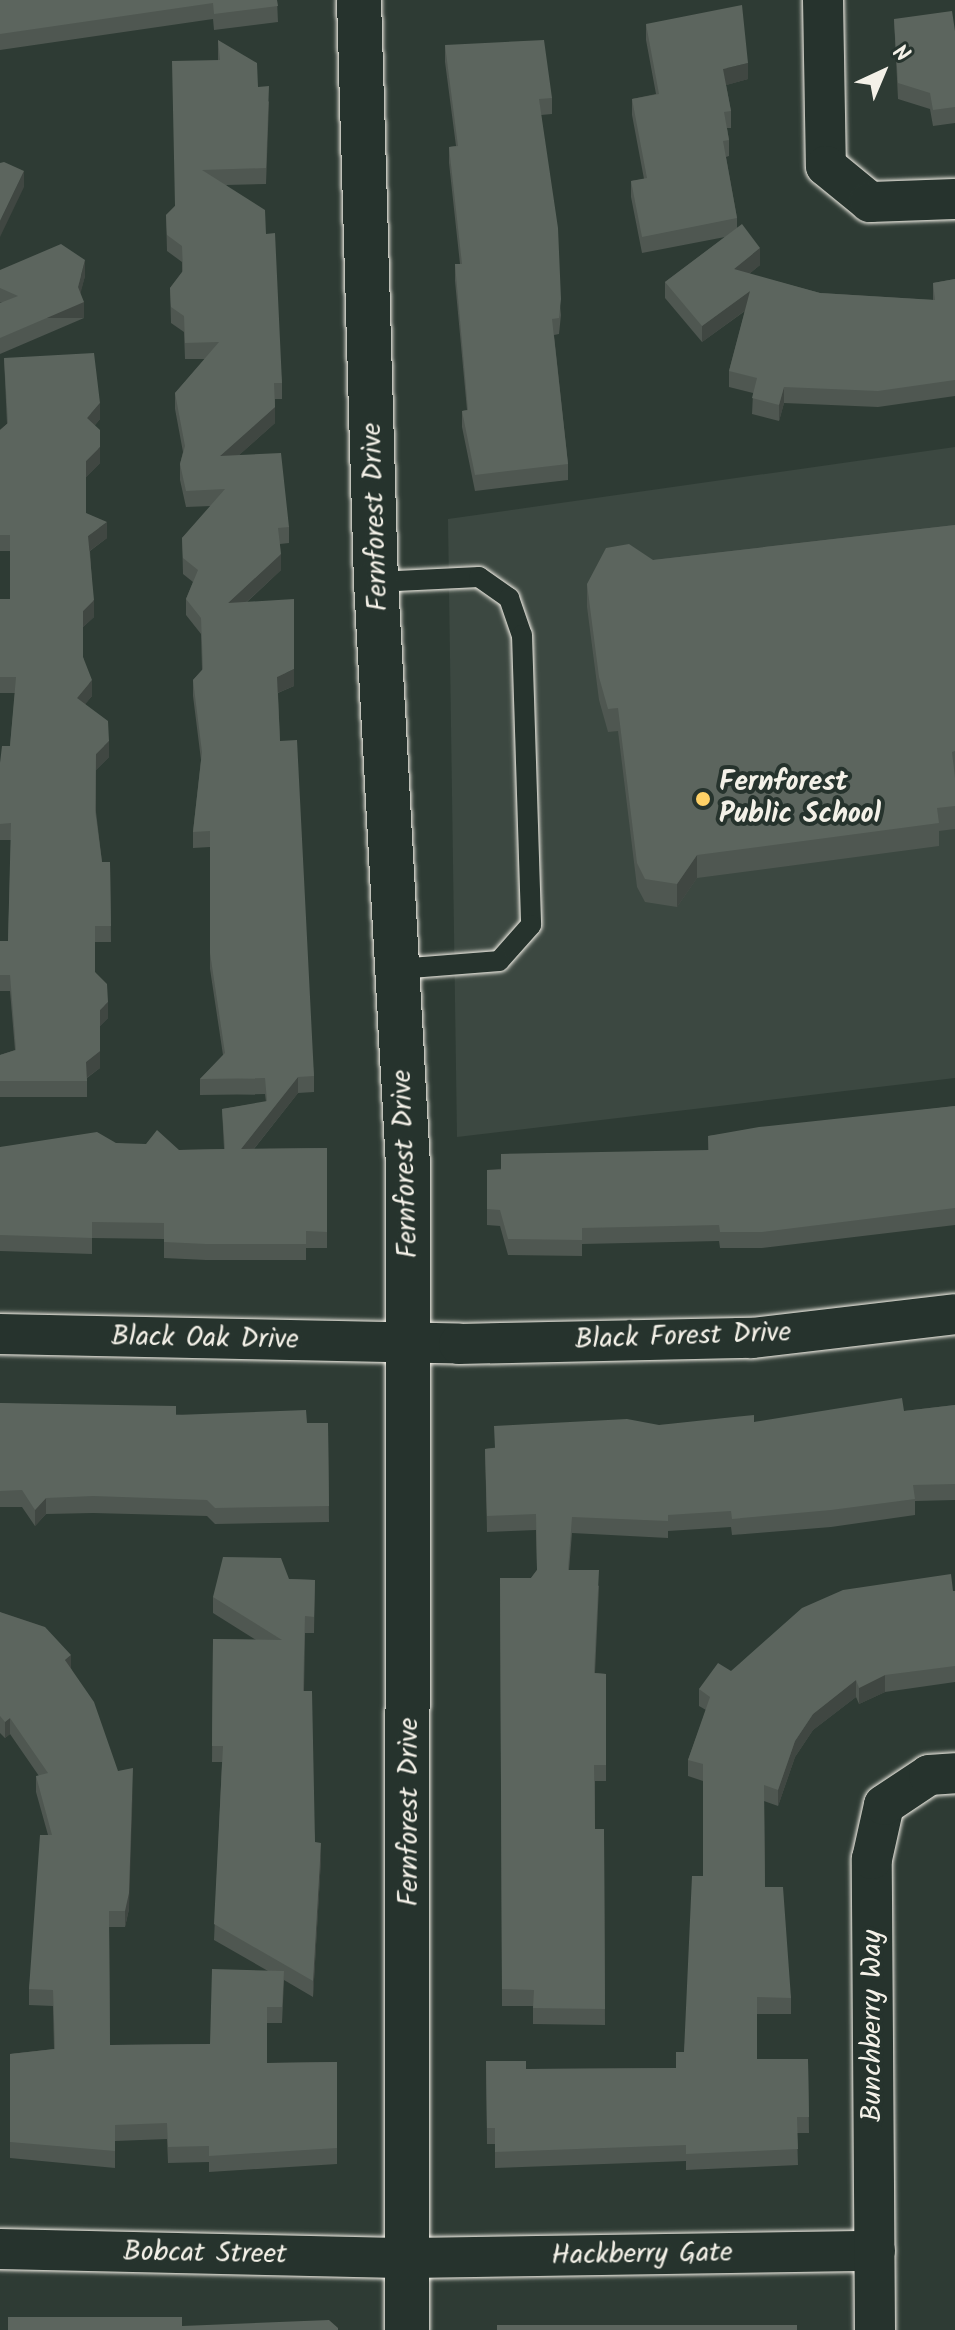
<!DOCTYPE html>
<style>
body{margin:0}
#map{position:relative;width:955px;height:2330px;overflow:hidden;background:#2e3b34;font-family:Kalam,sans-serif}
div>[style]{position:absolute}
.built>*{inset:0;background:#3c4841}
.roads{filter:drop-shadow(0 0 2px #f4f1e8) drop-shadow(0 0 2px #f4f1e8)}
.lane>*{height:20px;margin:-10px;padding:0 10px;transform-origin:10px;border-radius:10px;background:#26332d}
.street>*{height:40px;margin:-20px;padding:0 20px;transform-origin:20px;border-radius:20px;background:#26332d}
.secondary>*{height:44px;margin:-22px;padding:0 22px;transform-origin:22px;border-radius:22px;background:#26332d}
.wall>*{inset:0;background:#4f5751}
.shaded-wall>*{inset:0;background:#404742;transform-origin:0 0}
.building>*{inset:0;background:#5c655e;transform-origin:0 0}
.dots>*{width:22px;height:22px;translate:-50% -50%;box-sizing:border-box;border:4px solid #26332d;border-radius:50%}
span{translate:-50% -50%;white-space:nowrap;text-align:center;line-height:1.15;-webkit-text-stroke:8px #26332d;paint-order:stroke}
.street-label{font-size:28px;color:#f4f1e8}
.poi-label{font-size:28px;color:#f4f1e8;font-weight:700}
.left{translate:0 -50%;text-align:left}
.north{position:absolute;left:843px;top:32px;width:80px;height:80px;-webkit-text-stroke:6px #26332d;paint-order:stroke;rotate:44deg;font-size:22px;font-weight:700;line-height:32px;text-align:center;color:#f4f1e8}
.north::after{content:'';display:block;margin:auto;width:28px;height:36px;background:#f4f1e8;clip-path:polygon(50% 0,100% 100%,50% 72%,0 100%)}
</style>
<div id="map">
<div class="built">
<i style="clip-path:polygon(955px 447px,955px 1078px,457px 1137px,448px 519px)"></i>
</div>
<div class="roads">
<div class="lane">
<i style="left:376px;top:582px;width:103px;rotate:-2.8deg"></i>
<i style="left:479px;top:577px;width:37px;rotate:35deg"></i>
<i style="left:509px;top:598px;width:39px;rotate:71deg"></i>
<i style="left:522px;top:635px;width:290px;rotate:88.2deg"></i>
<i style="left:531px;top:925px;width:48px;rotate:131.6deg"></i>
<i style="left:499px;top:961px;width:101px;rotate:175.5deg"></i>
</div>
<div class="street">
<i style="left:823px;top:0;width:166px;rotate:89deg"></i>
<i style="left:826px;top:166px;width:57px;rotate:39.3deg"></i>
<i style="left:870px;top:202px;width:85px;rotate:-2deg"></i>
<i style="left:0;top:1334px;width:459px;rotate:1.2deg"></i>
<i style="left:459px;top:1344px;width:293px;rotate:-1.2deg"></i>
<i style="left:752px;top:1338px;width:204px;rotate:-6.7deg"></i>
<i style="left:0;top:2249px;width:410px;rotate:1.3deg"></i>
<i style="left:410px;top:2258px;width:465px;rotate:-0.9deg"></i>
<i style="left:875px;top:2330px;width:471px;rotate:-90.4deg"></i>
<i style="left:872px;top:1859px;width:55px;rotate:-77.5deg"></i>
<i style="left:884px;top:1805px;width:54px;rotate:-33.7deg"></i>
<i style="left:929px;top:1775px;width:26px;rotate:-4deg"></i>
</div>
<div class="secondary">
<i style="left:359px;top:0;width:582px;rotate:88.33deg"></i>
<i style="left:376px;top:582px;width:584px;rotate:86.86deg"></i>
<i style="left:408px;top:1165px;width:1165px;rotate:90.05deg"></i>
</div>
</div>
<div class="wall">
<i style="clip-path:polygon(0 0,277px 0,278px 22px,214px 30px,213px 19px,0 50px)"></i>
<i style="clip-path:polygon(894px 19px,955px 31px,955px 123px,933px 126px,930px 109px,898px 99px)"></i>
<i style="clip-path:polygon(646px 24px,748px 79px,726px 85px,731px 111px,731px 128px,727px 128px,729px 140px,729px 156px,726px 157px,737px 218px,737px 227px,760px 265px,749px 274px,820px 293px,933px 300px,933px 283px,955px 279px,955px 396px,878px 407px,784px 403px,779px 421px,752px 414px,753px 393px,729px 387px,729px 371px,745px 311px,702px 342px,665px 298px,665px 282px,725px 237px,642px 253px,631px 197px,631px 181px,644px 179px,632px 115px,632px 99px,656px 94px,646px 40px)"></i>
<i style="clip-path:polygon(218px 40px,258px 87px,269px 102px,266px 184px,226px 185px,266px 234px,282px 383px,282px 399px,275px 399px,275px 423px,239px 455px,289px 527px,289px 543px,280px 544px,281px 570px,247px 602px,294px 686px,278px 693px,280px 741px,314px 1076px,314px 1092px,298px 1093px,254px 1149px,327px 1148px,327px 1248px,306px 1248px,306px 1260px,206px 1260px,164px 1258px,164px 1239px,92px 1238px,92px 1254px,0 1251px,0 1147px,116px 1143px,179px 1150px,224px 1149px,222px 1109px,266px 1102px,265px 1094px,200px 1095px,200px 1079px,223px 1055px,210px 969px,210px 847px,193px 848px,193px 832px,201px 760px,193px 696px,193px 680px,202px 670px,201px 634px,186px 615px,186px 599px,193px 582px,183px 574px,182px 538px,211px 506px,186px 507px,180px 480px,180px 464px,183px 452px,175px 409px,175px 393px,205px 359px,185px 359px,184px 332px,171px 323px,170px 288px,182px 272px,182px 262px,167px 251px,166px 215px,175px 206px,218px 60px)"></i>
<i style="clip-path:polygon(445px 45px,552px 98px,552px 114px,541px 115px,561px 315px,559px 334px,554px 335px,568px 464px,568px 480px,475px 491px,462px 427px,462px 411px,467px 410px,455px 281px,455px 264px,460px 264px,449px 163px,449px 147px,456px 146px,445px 62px)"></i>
<i style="clip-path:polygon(0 270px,85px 276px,80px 293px,84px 318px,0 354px)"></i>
<i style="clip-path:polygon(4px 358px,100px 419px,95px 425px,100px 463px,86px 477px,86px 513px,107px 538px,90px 551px,94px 617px,83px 627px,83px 657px,92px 696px,85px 704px,109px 757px,96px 770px,96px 812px,102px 862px,110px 862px,111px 942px,95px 942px,95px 972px,108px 1018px,100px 1026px,100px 1068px,87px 1078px,87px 1097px,0 1097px,0 1055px,15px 1050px,10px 991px,0 991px,0 941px,8px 941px,11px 840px,0 840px,0 763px,10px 746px,15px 693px,0 693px,0 599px,10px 599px,10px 551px,0 551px,0 430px,7px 424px)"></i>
<i style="clip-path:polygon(955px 525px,955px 829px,939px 831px,939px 846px,697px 878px,677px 907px,645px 902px,637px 887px,618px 731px,608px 732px,599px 700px,587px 607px,587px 584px,653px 560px)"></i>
<i style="clip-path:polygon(955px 1106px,955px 1225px,762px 1248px,720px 1248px,719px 1241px,582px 1244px,582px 1256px,508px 1255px,500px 1226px,487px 1225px,487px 1170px,708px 1151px,708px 1136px)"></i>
<i style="clip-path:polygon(0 1403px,307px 1423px,328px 1423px,329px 1522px,215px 1524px,207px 1516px,93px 1513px,46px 1514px,35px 1526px,22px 1507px,0 1507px)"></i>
<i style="clip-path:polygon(955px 1405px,955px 1500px,915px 1501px,915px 1515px,831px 1527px,732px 1535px,731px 1527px,668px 1531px,668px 1538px,572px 1533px,569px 1570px,599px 1586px,595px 1673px,606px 1674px,606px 1781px,595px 1781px,595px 1829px,604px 1829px,605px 2025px,533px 2024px,533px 2006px,502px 2006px,500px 1578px,531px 1578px,537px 1570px,536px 1530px,487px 1532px,485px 1449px,659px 1425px,754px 1422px,904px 1411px)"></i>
<i style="clip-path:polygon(289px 1579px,315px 1580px,314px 1633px,305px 1633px,304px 1691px,315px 1842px,321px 1859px,313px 1997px,284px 1980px,282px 2023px,267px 2023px,267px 2063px,337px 2062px,337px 2164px,209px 2172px,209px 2162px,168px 2163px,167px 2139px,115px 2141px,115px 2168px,10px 2158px,10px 2054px,54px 2049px,53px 2006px,29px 2005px,29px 1989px,48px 1835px,36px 1792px,36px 1776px,39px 1776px,10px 1734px,5px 1738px,0 1733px,0 1612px,71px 1668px,129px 1909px,125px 1927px,109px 1927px,110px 2045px,210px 2044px,268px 1971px,214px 1940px,222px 1762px,212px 1762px,213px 1639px,256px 1640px,213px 1613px,213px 1597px)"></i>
<i style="clip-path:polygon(955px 1591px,955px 1682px,885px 1692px,859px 1704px,856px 1697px,813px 1730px,795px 1757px,778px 1806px,764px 1801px,765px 1887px,791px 1998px,791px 2014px,757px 2014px,757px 2059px,808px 2059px,809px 2133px,797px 2133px,798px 2165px,686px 2170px,686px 2161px,495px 2168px,495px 2144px,487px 2144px,486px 2061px,526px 2069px,676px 2068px,684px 2052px,703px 1876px,703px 1781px,688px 1776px,688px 1760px,706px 1710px,699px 1706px,699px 1689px,731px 1671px)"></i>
</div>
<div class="shaded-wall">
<i style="clip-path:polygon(748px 63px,748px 79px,723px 86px,723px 69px)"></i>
<i style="clip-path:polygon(24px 171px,24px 187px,0 237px,0 221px)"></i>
<i style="clip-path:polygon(760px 248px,760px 265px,734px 286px,734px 269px)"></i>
<i style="clip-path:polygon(85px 260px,85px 276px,78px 303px,78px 287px)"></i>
<i style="clip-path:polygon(750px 291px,750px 307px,702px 342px,702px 326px)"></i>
<i style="left:84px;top:302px;width:16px;height:91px;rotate:90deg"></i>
<i style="clip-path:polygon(784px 387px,784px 403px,779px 421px,779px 405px)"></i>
<i style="clip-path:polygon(100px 403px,100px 419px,87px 434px,87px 418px)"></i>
<i style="clip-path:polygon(275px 407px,275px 423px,220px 472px,220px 456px)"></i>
<i style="clip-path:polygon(100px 447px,100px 463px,86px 477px,86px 461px)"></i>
<i style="clip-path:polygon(107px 522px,107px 538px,88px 552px,88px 536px)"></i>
<i style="clip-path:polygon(281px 554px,281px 570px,228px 619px,228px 603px)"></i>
<i style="clip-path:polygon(94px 600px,94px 617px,83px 627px,83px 611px)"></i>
<i style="clip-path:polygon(294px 669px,294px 686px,277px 693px,277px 677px)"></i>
<i style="clip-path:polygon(92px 680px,92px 696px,77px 714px,77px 698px)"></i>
<i style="clip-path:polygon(109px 741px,109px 757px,96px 770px,96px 754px)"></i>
<i style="clip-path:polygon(697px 855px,697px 878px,677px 907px,677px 884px)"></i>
<i style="clip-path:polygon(108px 1002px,108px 1018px,100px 1026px,100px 1010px)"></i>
<i style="clip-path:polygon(100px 1051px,100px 1068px,86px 1078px,86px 1062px)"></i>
<i style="clip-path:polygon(298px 1077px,298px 1093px,241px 1165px,241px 1149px)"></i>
<i style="clip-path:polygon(46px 1498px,46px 1514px,35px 1526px,35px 1510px)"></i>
<i style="clip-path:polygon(71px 1655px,71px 1671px,65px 1660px)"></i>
<i style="clip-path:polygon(885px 1675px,885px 1692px,859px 1704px,859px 1688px)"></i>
<i style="clip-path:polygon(856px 1680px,856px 1697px,813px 1730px,795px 1757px,778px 1806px,778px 1790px,795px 1741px,813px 1714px)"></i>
<i style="clip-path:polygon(10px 1718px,10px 1734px,5px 1738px,5px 1722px)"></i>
<i style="clip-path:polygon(133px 1784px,129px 1909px,125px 1927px,125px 1911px)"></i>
<i style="clip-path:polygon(321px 1843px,321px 1859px,313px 1997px,313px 1981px)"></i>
</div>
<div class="building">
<i style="clip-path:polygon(0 0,277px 0,278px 6px,214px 14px,213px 3px,0 34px)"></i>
<i style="clip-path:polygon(742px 5px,748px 63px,723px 69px,731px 111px,724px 112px,729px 140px,723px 141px,737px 218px,642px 237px,631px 181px,647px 178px,632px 99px,659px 94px,646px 24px)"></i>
<i style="clip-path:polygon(952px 11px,955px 31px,955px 107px,933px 110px,930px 93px,898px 83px,894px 19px)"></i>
<i style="clip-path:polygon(218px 40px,257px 63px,258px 87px,269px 86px,266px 168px,202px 170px,265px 210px,266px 234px,275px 233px,282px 383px,274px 383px,275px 407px,220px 456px,281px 453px,289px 527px,278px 528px,281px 554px,228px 603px,294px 599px,294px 669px,277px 677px,280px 741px,297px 740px,314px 1076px,298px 1077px,241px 1149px,327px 1148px,327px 1232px,306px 1231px,306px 1244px,206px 1244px,164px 1242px,164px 1223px,92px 1222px,92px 1238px,0 1235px,0 1147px,97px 1132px,116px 1143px,146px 1144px,157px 1130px,179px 1150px,225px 1149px,222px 1109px,267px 1101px,265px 1078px,200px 1079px,225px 1053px,210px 953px,210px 831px,193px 832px,202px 752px,193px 680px,203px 669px,201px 618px,186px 599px,198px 570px,183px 558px,182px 538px,225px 489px,186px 491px,180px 464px,185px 446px,175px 393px,219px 342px,185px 343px,184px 316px,171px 307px,170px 288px,183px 271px,182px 246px,167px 235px,166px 215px,175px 206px,172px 61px,220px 60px)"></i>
<i style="clip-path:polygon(544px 40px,552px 98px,539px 99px,558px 228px,561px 299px,559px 318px,552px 319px,568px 464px,475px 475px,462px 411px,468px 410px,455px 264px,462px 264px,449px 147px,458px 146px,445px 45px)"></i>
<i style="clip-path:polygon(4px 162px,24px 171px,0 221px,0 163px)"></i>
<i style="clip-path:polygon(742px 224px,760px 248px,734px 269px,820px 293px,935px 300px,933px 283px,955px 279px,955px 380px,878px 391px,784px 387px,779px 405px,752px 398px,757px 378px,729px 371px,750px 291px,702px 326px,665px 282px)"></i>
<i style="clip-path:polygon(61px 244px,85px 260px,78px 287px,84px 302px,0 338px,0 303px,18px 296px,0 288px,0 270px)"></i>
<i style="clip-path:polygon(94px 353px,100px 403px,87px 418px,100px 430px,100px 447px,86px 461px,86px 513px,107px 522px,88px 536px,94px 600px,83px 611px,83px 657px,92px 680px,77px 698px,108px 721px,109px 741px,96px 754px,95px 810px,102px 862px,110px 862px,111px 926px,95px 926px,95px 972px,107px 984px,108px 1002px,100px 1010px,100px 1051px,86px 1062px,87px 1081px,0 1081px,0 1055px,16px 1050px,10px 975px,0 975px,0 941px,8px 941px,11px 823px,0 824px,0 763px,2px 746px,10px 746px,16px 677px,0 677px,0 599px,10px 599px,10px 535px,0 535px,0 430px,8px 423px,4px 358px)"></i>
<i style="clip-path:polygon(955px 525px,955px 751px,952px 752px,955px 778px,955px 806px,937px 808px,939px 823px,697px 855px,677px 884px,645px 879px,637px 863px,618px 708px,608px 709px,599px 677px,587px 584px,606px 548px,629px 544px,653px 560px)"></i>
<i style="clip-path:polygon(955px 1106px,955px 1208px,762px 1232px,720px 1232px,719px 1225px,582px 1228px,582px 1240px,508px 1239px,500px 1210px,487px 1209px,487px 1170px,501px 1170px,501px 1154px,709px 1150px,708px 1136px,759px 1127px)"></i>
<i style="clip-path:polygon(902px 1398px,904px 1411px,955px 1405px,955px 1484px,913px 1485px,915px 1499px,831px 1510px,732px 1519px,731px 1511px,668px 1515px,668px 1521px,572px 1517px,568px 1570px,599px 1570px,594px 1673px,606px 1674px,606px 1765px,594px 1765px,595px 1829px,604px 1829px,605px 2009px,533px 2008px,534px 1990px,502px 1989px,500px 1578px,531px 1578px,537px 1570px,536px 1514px,487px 1516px,485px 1449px,495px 1448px,494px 1426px,627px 1419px,659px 1425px,754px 1415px,754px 1422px)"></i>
<i style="clip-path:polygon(0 1403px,176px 1406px,176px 1415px,306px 1410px,307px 1423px,328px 1423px,329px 1506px,215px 1508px,207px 1500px,93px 1496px,46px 1498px,35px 1510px,22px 1490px,0 1491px)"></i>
<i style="clip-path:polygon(223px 1557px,281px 1558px,289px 1579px,315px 1580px,314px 1617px,305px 1616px,303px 1691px,312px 1691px,315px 1842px,321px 1843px,313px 1981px,214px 1924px,223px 1746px,212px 1746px,213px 1639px,282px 1640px,213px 1597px)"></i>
<i style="clip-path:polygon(951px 1574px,953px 1591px,955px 1591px,955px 1666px,885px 1675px,859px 1688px,856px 1680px,813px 1714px,795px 1741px,778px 1790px,764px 1785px,765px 1887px,783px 1887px,791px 1998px,757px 1997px,757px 2059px,808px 2059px,809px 2117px,797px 2117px,798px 2149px,686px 2154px,686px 2145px,495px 2152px,495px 2128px,487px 2128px,486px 2061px,526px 2061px,526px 2069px,676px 2068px,676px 2052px,684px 2052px,692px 1876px,703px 1876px,703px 1764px,688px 1760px,710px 1697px,699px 1689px,718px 1663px,731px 1671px,802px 1608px,843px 1590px)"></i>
<i style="clip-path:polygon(0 1612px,45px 1627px,71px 1655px,65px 1660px,94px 1702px,118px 1771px,133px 1768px,129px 1893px,125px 1911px,109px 1911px,110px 2045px,210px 2044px,212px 1969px,284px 1971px,282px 2007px,267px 2007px,267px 2063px,337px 2062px,337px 2148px,209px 2156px,209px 2146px,168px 2147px,167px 2123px,115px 2125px,115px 2151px,10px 2142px,10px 2054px,55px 2049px,53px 1990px,29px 1989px,40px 1835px,52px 1835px,36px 1776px,48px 1773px,10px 1718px,5px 1722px,0 1716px)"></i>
<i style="clip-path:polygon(8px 2317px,182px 2317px,182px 2326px,329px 2320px,338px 2328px,338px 2330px,8px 2330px)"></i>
<i style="left:497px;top:2325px;width:300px;height:5px"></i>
</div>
<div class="dots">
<i style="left:703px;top:799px;background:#ffd166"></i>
</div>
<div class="street-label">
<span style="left:376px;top:517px;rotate:-92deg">Fernforest Drive</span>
<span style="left:406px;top:1164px;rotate:-92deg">Fernforest Drive</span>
<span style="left:683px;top:1337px;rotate:-2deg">Black Forest Drive</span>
<span style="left:205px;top:1339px;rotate:1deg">Black Oak Drive</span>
<span style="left:410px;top:1812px;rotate:-90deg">Fernforest Drive</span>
<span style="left:873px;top:2026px;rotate:-90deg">Bunchberry Way</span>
<span style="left:205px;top:2254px;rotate:1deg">Bobcat Street</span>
<span style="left:642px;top:2255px;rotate:-1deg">Hackberry Gate</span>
</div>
<div class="poi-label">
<span class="left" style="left:719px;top:799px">Fernforest<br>Public School</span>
</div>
<div class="north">N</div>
</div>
